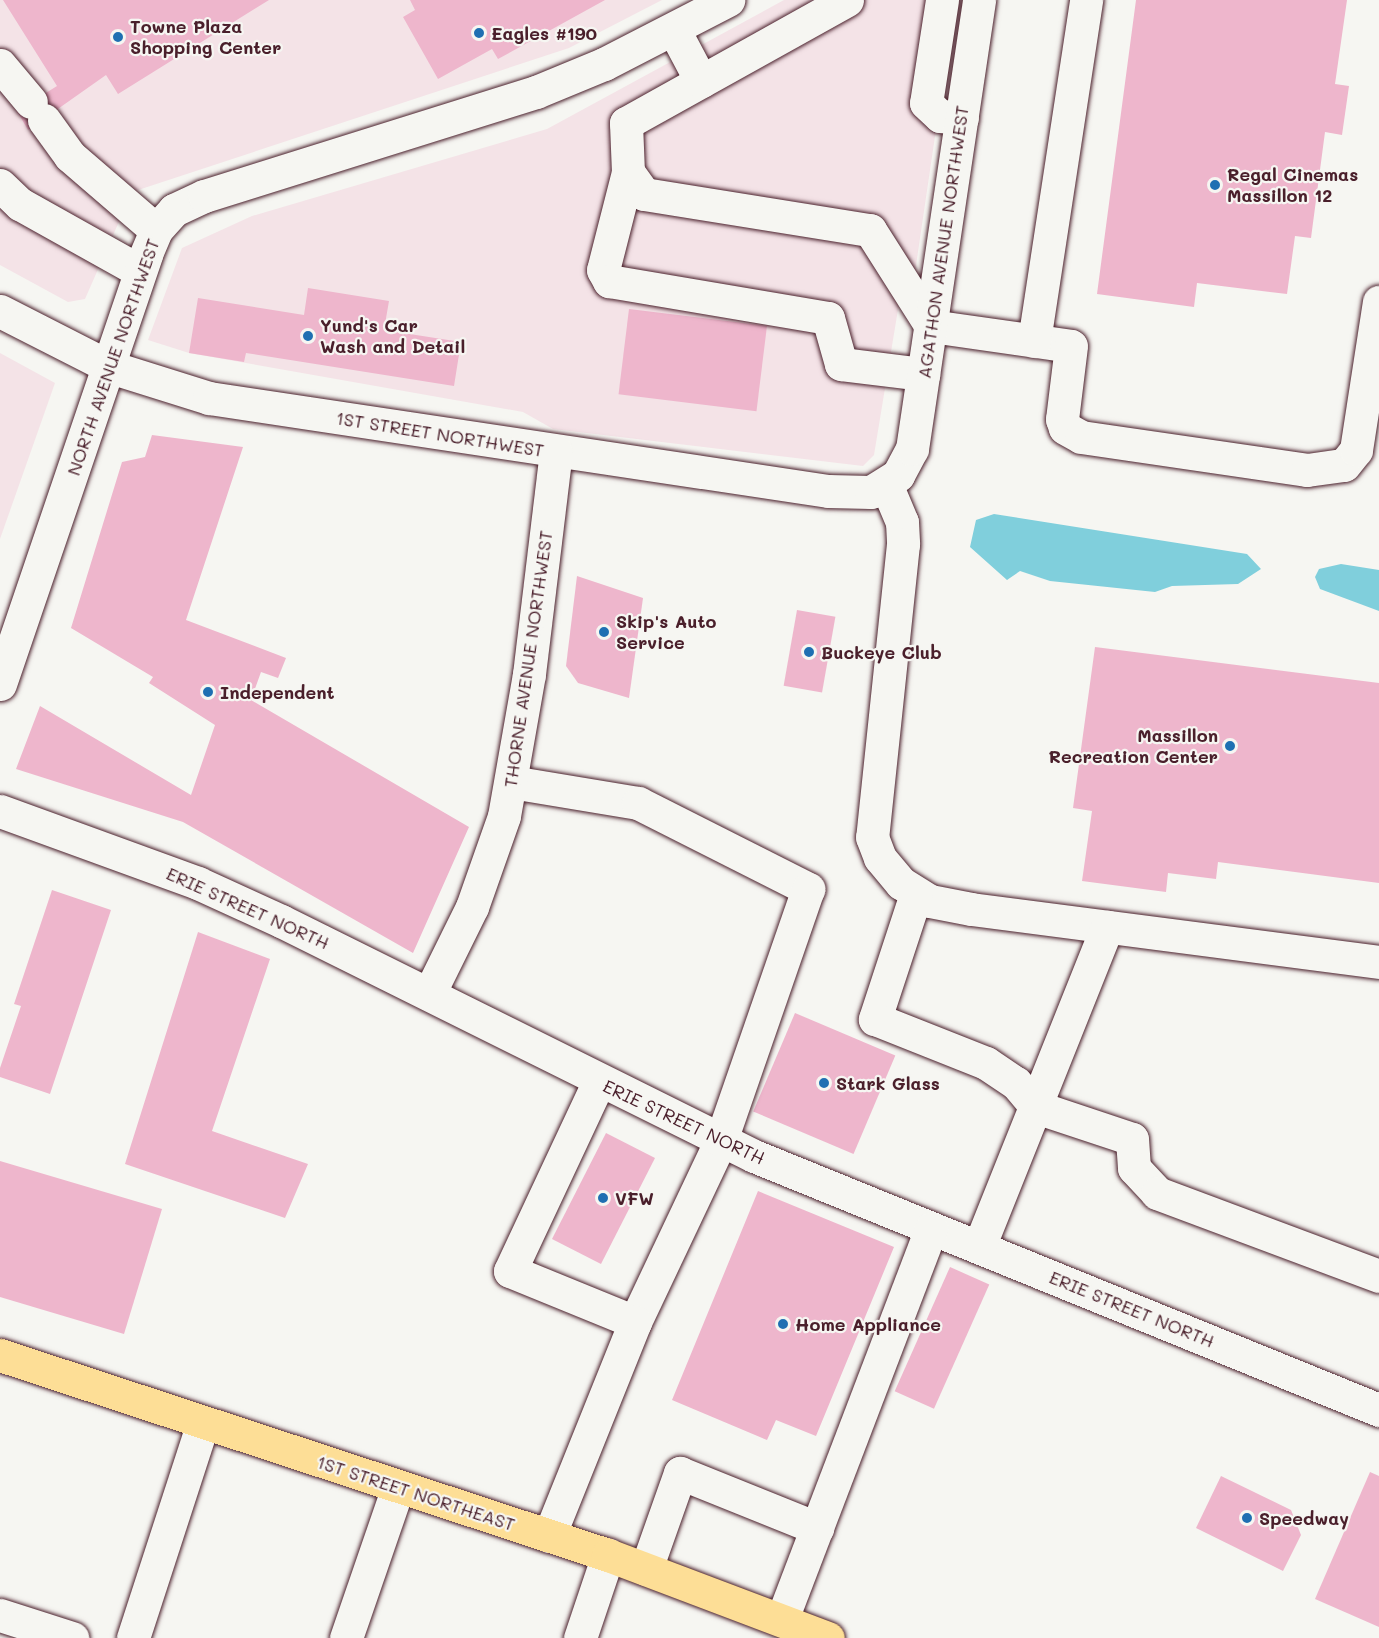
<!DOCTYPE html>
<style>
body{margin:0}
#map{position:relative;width:1379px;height:1638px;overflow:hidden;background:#f6f6f2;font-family:Mali,sans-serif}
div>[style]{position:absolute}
.built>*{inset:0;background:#f4e3e7}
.water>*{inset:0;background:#80cfdc}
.building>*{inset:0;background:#eeb6cc;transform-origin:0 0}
.roads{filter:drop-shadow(0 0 2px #4a1f2b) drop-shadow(0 0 2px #4a1f2b)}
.minor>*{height:33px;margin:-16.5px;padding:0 16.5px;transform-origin:16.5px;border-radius:16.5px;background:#f6f6f2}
.major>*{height:33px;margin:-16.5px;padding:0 16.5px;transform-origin:16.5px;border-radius:16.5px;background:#fdde96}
.dots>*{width:16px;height:16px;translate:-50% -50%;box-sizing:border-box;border:3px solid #f6f6f2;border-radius:50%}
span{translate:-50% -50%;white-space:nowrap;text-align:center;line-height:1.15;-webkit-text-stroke:4.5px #f6f6f2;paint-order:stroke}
.poi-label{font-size:18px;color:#4a1f2b;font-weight:700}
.left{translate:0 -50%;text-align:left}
.right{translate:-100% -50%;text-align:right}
.street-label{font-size:18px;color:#4a1f2b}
</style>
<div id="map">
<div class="built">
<i style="clip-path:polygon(0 0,662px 0,569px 48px,132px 192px,85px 299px,68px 302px,0 265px)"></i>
<i style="clip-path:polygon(784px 0,955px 0,914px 279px,906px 261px,874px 455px,863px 466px,553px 429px,523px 412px,189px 353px,148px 340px,182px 248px,252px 216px,547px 129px)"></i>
<i style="clip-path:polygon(0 353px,55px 383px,0 539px)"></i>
</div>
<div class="water">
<i style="clip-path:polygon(994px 514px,1247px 554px,1261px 569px,1238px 584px,1172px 586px,1155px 592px,1050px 581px,1020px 571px,1007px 580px,970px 547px,976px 520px)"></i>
<i style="clip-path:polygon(1341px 564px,1379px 570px,1379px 611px,1320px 589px,1315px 577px,1319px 569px)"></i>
</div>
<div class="building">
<i style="clip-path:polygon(3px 0,269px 0,118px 94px,106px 75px,28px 130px,17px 111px,57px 86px)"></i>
<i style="clip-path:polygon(410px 0,605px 0,498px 59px,492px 49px,438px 79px,403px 17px,415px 10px)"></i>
<i style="clip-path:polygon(1136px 0,1347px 0,1335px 84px,1349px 86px,1342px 135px,1325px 132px,1311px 238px,1295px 236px,1287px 294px,1197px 283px,1194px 307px,1097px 294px)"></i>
<i style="clip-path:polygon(308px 288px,389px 301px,384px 330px,461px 342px,454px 386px,246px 353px,244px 362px,189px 353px,198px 298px,304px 315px)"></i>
<i style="left:629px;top:309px;width:139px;height:86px;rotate:7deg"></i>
<i style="clip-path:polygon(152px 435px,243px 447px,186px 620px,286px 658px,278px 678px,261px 672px,251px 700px,469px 827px,413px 953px,183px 822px,16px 769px,40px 706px,191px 795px,215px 725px,149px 683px,153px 677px,71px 628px,122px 462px,145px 457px)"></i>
<i style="clip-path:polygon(577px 576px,643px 598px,629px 698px,578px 683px,566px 666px)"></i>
<i style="left:797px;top:610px;width:39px;height:77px;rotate:10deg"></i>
<i style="clip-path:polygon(1095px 647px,1379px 683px,1379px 883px,1218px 862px,1216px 879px,1168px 873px,1166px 892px,1082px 881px,1092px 811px,1073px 808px)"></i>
<i style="clip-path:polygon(52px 890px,111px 910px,50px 1094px,0 1077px,0 1068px,21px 1006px,14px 1004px)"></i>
<i style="clip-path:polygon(198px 932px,270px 959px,212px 1131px,308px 1164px,285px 1218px,125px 1164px)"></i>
<i style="left:795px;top:1013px;width:109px;height:107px;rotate:23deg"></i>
<i style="left:606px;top:1133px;width:55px;height:119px;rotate:27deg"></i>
<i style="clip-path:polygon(0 1161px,162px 1209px,124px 1334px,0 1297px)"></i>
<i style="clip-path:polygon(758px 1191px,894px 1247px,816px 1436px,776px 1420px,767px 1440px,672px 1400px)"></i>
<i style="left:950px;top:1267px;width:43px;height:136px;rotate:24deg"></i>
<i style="clip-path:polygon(1370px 1472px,1379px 1476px,1379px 1627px,1315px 1599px)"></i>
<i style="clip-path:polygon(1221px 1476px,1291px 1510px,1301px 1535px,1283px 1571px,1196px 1528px)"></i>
</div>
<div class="roads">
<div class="minor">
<i style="left:847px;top:0;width:253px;rotate:150.9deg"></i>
<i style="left:626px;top:123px;width:49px;rotate:87.7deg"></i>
<i style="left:628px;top:172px;width:27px;rotate:54deg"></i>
<i style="left:644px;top:194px;width:229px;rotate:9.1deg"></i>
<i style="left:870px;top:230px;width:114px;rotate:57.6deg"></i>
<i style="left:931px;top:326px;width:141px;rotate:8.1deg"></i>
<i style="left:1071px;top:346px;width:74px;rotate:97deg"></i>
<i style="left:1062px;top:419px;width:9px;rotate:72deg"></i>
<i style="left:1065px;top:428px;width:18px;rotate:29deg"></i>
<i style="left:1081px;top:437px;width:228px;rotate:8.3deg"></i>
<i style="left:1307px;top:470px;width:37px;rotate:-8deg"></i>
<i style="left:1344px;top:465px;width:19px;rotate:-51deg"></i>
<i style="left:1356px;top:450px;width:150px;rotate:-81.2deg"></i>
<i style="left:942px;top:0;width:104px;rotate:98.8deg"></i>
<i style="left:926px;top:103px;width:19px;rotate:43deg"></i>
<i style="left:940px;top:116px;width:22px;rotate:5deg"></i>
<i style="left:674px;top:30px;width:58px;rotate:62.1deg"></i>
<i style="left:0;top:65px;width:48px;rotate:50deg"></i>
<i style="left:44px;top:120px;width:44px;rotate:54.2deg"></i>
<i style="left:70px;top:156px;width:113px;rotate:40.7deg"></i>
<i style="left:628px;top:172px;width:101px;rotate:104.3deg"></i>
<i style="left:603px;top:270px;width:13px;rotate:61deg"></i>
<i style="left:609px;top:281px;width:222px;rotate:9.6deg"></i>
<i style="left:828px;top:318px;width:48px;rotate:74.2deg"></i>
<i style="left:841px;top:364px;width:83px;rotate:7deg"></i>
<i style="left:0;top:185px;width:28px;rotate:44deg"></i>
<i style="left:20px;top:204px;width:137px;rotate:29.2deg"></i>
<i style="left:0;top:311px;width:123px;rotate:27deg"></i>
<i style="left:110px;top:367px;width:104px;rotate:17.4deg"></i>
<i style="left:209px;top:398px;width:626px;rotate:8.54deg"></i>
<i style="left:828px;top:491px;width:43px;rotate:1.3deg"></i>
<i style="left:871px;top:492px;width:32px;rotate:-32deg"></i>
<i style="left:898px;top:475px;width:30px;rotate:-62deg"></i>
<i style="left:912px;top:449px;width:454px;rotate:-81.5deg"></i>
<i style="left:1034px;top:341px;width:345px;rotate:-81.3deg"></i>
<i style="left:886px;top:484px;width:41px;rotate:67.2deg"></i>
<i style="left:902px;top:522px;width:22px;rotate:87deg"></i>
<i style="left:903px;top:544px;width:295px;rotate:96deg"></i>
<i style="left:872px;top:837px;width:22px;rotate:69deg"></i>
<i style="left:880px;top:858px;width:33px;rotate:50deg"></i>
<i style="left:901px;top:883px;width:34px;rotate:32deg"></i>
<i style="left:930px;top:901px;width:42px;rotate:11deg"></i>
<i style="left:971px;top:909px;width:411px;rotate:7.4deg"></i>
<i style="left:0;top:684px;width:454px;rotate:-71.2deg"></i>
<i style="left:146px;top:254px;width:26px;rotate:-67deg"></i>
<i style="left:156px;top:230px;width:27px;rotate:-48deg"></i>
<i style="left:174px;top:210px;width:33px;rotate:-25deg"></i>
<i style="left:204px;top:196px;width:348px;rotate:-17.4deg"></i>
<i style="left:536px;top:92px;width:74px;rotate:-22.4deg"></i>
<i style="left:604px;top:64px;width:140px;rotate:-27.3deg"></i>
<i style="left:511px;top:782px;width:129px;rotate:9.4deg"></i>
<i style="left:638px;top:803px;width:191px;rotate:26.8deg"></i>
<i style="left:808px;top:889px;width:266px;rotate:109.1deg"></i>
<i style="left:721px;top:1140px;width:201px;rotate:115.3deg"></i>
<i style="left:635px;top:1322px;width:135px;rotate:-157.8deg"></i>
<i style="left:510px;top:1271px;width:210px;rotate:-64.9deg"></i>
<i style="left:0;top:811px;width:211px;rotate:20deg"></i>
<i style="left:198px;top:883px;width:91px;rotate:24.6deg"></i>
<i style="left:281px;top:921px;width:528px;rotate:26.42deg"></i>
<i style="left:754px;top:1156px;width:675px;rotate:22.12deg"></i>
<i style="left:916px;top:894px;width:132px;rotate:108.2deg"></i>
<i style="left:875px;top:1019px;width:119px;rotate:21.6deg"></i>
<i style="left:986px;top:1063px;width:36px;rotate:34deg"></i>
<i style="left:1016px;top:1083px;width:31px;rotate:50deg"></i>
<i style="left:1036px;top:1107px;width:101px;rotate:18.4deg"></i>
<i style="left:1132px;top:1139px;width:29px;rotate:86deg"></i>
<i style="left:1134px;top:1168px;width:34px;rotate:47deg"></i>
<i style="left:1157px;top:1193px;width:237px;rotate:20.5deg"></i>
<i style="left:429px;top:994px;width:97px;rotate:-63.7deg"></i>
<i style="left:472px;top:907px;width:96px;rotate:-70.6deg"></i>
<i style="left:504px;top:816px;width:144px;rotate:-80deg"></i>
<i style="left:529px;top:674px;width:224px;rotate:-83.1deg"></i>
<i style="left:979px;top:1247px;width:345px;rotate:-68.2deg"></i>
<i style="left:549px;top:1536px;width:231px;rotate:-68.1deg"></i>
<i style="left:646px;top:1569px;width:102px;rotate:-70.5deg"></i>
<i style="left:680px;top:1473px;width:148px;rotate:21.9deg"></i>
<i style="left:0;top:1615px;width:76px;rotate:17.7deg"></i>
<i style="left:782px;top:1619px;width:418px;rotate:-69.1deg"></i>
<i style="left:133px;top:1638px;width:226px;rotate:-72deg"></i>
<i style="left:346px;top:1638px;width:160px;rotate:-71deg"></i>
<i style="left:580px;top:1638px;width:88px;rotate:-71.4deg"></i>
</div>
<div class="major">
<i style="left:0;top:1355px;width:640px;rotate:18.21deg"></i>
<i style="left:608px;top:1555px;width:235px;rotate:20.7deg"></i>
</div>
</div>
<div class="dots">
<i style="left:479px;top:33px;background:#1f6fb2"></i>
<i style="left:118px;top:37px;background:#1f6fb2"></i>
<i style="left:1215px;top:185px;background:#1f6fb2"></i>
<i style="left:308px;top:336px;background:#1f6fb2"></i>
<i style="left:604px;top:632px;background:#1f6fb2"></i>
<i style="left:809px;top:652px;background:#1f6fb2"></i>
<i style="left:208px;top:692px;background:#1f6fb2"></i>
<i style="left:1230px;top:746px;background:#1f6fb2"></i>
<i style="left:824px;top:1083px;background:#1f6fb2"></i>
<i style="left:603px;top:1198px;background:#1f6fb2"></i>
<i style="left:783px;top:1324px;background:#1f6fb2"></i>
<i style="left:1247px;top:1518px;background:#1f6fb2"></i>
</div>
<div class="poi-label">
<span class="left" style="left:130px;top:37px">Towne Plaza<br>Shopping Center</span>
<span class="left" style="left:491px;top:33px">Eagles #190</span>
<span class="left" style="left:1227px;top:185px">Regal Cinemas<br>Massillon 12</span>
<span class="left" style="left:320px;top:336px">Yund's Car<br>Wash and Detail</span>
<span class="left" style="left:616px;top:632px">Skip's Auto<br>Service</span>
<span class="left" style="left:821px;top:652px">Buckeye Club</span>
<span class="left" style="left:220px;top:692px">Independent</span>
<span class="right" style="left:1218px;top:746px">Massillon<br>Recreation Center</span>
<span class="left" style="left:836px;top:1083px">Stark Glass</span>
<span class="left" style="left:615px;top:1198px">VFW</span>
<span class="left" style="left:795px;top:1324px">Home Appliance</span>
<span class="left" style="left:1259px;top:1518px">Speedway</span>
</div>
<div class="street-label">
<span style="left:943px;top:242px;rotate:-82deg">AGATHON AVENUE NORTHWEST</span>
<span style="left:113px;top:357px;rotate:-71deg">NORTH AVENUE NORTHWEST</span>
<span style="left:440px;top:434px;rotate:9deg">1ST STREET NORTHWEST</span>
<span style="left:528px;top:659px;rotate:-82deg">THORNE AVENUE NORTHWEST</span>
<span style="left:248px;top:908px;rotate:24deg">ERIE STREET NORTH</span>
<span style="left:684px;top:1122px;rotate:25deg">ERIE STREET NORTH</span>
<span style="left:1132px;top:1309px;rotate:22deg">ERIE STREET NORTH</span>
<span style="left:416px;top:1493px;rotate:18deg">1ST STREET NORTHEAST</span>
</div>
</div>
